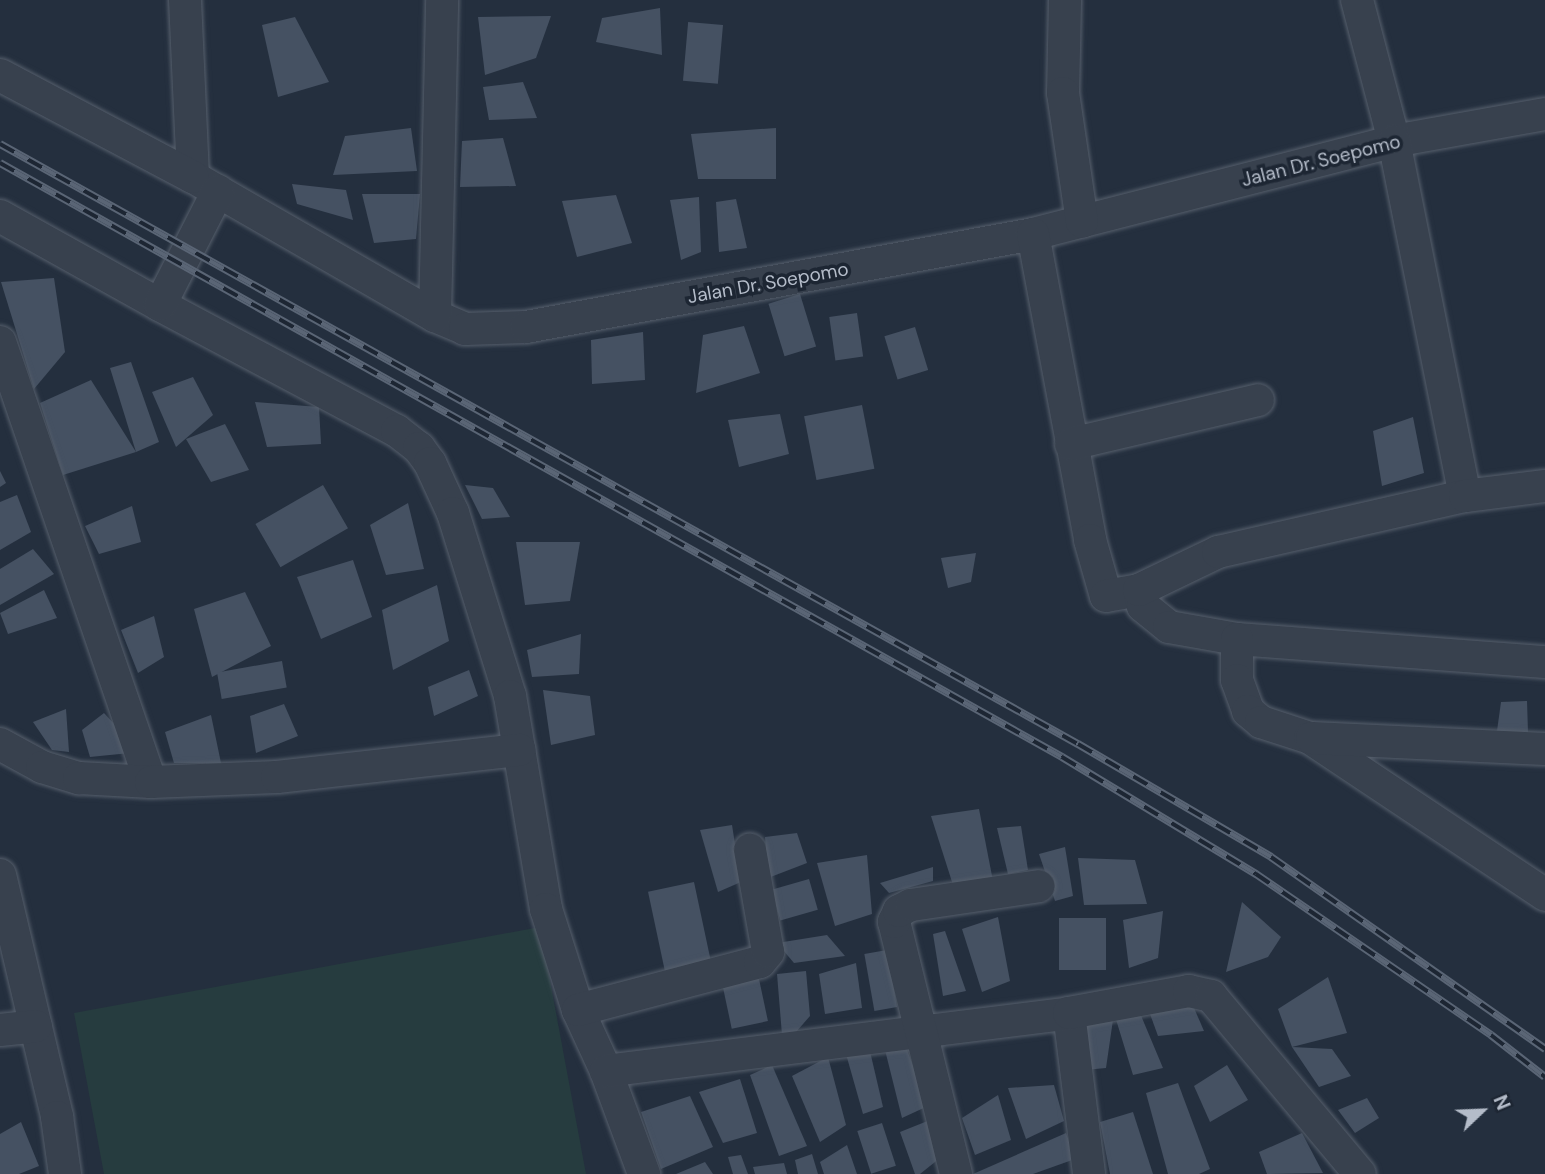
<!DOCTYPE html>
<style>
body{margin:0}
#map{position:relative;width:1545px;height:1174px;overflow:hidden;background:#242f3e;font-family:"DM Sans",sans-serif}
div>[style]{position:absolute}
.green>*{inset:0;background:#263c3f}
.building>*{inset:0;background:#455162;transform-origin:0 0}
.roads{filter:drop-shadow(0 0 2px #565f6c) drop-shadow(0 0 2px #565f6c)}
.minor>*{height:32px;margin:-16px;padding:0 16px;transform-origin:16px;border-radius:16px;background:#38414e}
.rail>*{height:8px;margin-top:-4px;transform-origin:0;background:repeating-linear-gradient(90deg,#1d2633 0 16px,#5a6575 0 32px);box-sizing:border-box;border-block:2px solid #5a6575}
span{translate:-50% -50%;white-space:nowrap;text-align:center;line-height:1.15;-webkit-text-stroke:7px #1d2633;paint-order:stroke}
.street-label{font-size:19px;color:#b4bcc9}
.north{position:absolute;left:1447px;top:1076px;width:70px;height:70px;-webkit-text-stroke:5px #1d2633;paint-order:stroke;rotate:67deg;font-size:19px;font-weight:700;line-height:28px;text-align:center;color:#b4bcc9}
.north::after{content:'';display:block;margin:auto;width:24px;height:32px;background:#b4bcc9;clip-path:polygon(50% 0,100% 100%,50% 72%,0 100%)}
</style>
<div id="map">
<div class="green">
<i style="clip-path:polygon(540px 927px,586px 1174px,104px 1174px,74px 1013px)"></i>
</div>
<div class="building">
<i style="clip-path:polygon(660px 8px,662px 55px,596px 42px,602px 18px)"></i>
<i style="clip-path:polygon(551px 16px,536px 58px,485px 75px,478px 17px)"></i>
<i style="clip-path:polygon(295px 17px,329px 82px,278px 97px,262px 25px)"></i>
<i style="left:723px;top:25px;width:59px;height:35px;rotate:95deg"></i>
<i style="clip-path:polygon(523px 82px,537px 118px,489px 120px,483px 87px)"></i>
<i style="clip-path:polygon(411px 128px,417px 171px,333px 175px,345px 136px)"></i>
<i style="clip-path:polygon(776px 128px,776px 179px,698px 179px,691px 134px)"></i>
<i style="clip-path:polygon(503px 138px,516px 186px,460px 187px,462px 141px)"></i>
<i style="clip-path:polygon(292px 184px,346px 190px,353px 220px,297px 204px)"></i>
<i style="clip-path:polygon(362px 194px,420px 194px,416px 239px,374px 243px)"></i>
<i style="clip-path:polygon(616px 195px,632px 243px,577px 257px,562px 201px)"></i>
<i style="clip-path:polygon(699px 197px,701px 252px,681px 260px,670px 200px)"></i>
<i style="clip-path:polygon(736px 199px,747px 248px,719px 252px,716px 202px)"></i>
<i style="clip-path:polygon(54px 278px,65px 352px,34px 389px,1px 282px)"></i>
<i style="left:800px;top:294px;width:55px;height:33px;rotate:73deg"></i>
<i style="left:857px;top:313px;width:44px;height:28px;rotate:82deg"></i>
<i style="clip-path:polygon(744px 326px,760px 373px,696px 393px,703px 335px)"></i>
<i style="left:915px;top:327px;width:45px;height:32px;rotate:73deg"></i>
<i style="clip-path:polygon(643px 332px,645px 380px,592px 384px,591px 340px)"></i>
<i style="clip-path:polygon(131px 362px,159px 442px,136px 452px,110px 368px)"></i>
<i style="clip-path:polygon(193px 377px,213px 415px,176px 447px,152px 392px)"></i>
<i style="clip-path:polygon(91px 380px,136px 452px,63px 475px,40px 403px)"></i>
<i style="clip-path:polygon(255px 402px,319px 407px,321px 444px,267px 447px)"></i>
<i style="left:862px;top:405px;width:65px;height:59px;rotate:79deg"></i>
<i style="clip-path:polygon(780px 414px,789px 454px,739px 467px,728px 420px)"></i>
<i style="clip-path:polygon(1413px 417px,1424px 473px,1382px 486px,1373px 431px)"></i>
<i style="clip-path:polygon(225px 424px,249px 470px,211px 482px,186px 439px)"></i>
<i style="clip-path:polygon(0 471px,6px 483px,0 487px)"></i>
<i style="left:323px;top:485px;width:50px;height:78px;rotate:60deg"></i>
<i style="clip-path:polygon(465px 485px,493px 488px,510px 517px,482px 519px)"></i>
<i style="clip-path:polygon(17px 495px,31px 532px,0 550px,0 502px)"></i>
<i style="clip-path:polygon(408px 503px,424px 569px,386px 575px,370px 525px)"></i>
<i style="clip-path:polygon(132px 506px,141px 542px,99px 554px,85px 526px)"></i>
<i style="clip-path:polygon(516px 542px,580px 542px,570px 601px,525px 605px)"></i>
<i style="clip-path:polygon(33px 549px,54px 574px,0 605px,0 569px)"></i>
<i style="clip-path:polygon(976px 553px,971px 582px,948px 588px,941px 558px)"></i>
<i style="clip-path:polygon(353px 560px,372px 617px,321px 639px,297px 577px)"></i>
<i style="clip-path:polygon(437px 585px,449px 641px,393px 670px,382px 610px)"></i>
<i style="clip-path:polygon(44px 590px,57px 618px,8px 634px,0 613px)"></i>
<i style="clip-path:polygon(245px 592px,271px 646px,212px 677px,194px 609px)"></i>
<i style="clip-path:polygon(154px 616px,164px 657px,138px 673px,121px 630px)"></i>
<i style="clip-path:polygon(581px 634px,579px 674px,532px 677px,527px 650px)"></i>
<i style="left:282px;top:661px;width:27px;height:66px;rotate:80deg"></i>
<i style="clip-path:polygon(469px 670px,478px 696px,434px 716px,428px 687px)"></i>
<i style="clip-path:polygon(543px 690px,590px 696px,595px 735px,551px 745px)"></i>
<i style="clip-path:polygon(1527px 701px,1528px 732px,1497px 731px,1501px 702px)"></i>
<i style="clip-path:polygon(284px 704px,298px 736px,256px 753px,250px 716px)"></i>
<i style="clip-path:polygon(66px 709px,69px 752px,52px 750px,33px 722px)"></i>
<i style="clip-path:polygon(104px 713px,140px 752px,90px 757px,82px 730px)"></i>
<i style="clip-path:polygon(211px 715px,221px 763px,174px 763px,165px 732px)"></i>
<i style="clip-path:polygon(979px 809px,993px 881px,953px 885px,931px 816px)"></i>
<i style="clip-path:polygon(732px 825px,741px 882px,718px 892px,700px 830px)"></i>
<i style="clip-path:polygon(1021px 826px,1028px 870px,1008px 874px,997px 828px)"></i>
<i style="clip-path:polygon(797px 833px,807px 863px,768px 878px,765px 837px)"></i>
<i style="clip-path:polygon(1065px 847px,1073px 896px,1055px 901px,1039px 854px)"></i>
<i style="clip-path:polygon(867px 855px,872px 914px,835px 926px,817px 863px)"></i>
<i style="clip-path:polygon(1078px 858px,1135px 860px,1147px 904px,1084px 905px)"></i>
<i style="clip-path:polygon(933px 867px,933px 881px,889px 893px,880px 883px)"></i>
<i style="left:809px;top:879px;width:32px;height:39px;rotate:74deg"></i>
<i style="left:694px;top:882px;width:87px;height:47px;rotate:78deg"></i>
<i style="clip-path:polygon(1242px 902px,1281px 937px,1268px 957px,1226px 972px)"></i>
<i style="clip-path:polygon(1163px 911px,1158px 958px,1129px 968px,1123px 920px)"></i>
<i style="clip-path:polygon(998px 917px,1010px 981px,982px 992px,962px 929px)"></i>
<i style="left:1059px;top:918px;width:47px;height:52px"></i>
<i style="clip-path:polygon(945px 931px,966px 991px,943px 996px,933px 934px)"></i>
<i style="clip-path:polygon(827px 935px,845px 956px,794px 963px,777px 943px)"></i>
<i style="left:887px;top:950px;width:58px;height:23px;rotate:80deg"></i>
<i style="clip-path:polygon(856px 963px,862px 1008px,825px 1014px,819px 974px)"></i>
<i style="clip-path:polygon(806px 971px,810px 1016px,783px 1047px,777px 974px)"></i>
<i style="clip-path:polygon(1328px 977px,1347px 1033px,1292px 1047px,1278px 1009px)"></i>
<i style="left:759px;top:979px;width:43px;height:37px;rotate:78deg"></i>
<i style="clip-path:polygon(1188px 994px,1204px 1031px,1158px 1036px,1146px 1003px)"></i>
<i style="clip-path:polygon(1137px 1006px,1163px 1068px,1133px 1075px,1114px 1013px,1106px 1068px,1085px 1070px,1079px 1021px)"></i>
<i style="clip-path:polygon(903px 1039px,928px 1106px,902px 1118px,883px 1042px)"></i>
<i style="clip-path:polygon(869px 1047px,883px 1107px,863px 1114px,846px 1054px)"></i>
<i style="clip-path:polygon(1292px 1047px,1332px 1049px,1351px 1076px,1319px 1087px)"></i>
<i style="clip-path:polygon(828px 1057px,846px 1125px,820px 1142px,792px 1076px)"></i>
<i style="clip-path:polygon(772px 1065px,807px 1146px,779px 1156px,750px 1075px)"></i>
<i style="clip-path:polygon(1227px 1065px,1248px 1100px,1210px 1122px,1194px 1086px)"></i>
<i style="clip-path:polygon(740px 1079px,757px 1133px,723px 1143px,699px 1092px)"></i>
<i style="clip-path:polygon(1178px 1083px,1210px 1169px,1199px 1174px,1168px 1174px,1146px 1093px)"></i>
<i style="clip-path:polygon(1054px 1085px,1064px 1121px,1026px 1139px,1008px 1088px)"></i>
<i style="clip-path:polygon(998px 1095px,1011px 1140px,975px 1155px,962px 1118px)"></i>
<i style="clip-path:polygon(690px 1096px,713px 1147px,661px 1169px,641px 1112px)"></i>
<i style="clip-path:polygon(1367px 1098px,1379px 1118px,1355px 1133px,1338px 1110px)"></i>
<i style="clip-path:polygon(1133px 1112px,1153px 1174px,1110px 1174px,1100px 1122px)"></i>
<i style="clip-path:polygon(930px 1120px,940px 1158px,920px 1174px,915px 1174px,900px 1132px)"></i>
<i style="clip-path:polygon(21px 1122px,39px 1166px,19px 1174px,0 1174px,0 1134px)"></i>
<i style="left:882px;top:1123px;width:45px;height:26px;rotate:72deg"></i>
<i style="clip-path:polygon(1066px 1133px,1075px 1159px,1033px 1174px,973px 1174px)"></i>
<i style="clip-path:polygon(1302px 1133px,1323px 1173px,1267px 1174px,1259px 1152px)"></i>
<i style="clip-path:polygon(847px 1145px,857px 1174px,824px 1174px,820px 1162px)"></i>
<i style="clip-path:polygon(812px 1154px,818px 1174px,798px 1174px,795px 1160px)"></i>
<i style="clip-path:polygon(741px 1155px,748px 1174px,733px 1174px,728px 1157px)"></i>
<i style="clip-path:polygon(705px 1162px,713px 1174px,676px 1174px)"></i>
<i style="clip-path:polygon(784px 1163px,787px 1174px,755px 1174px,753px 1167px)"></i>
</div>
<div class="roads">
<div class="minor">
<i style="left:185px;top:0;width:177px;rotate:87.4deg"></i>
<i style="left:193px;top:177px;width:279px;rotate:29.9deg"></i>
<i style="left:435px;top:316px;width:33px;rotate:23deg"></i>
<i style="left:465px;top:329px;width:61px;rotate:-1.9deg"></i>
<i style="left:526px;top:327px;width:515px;rotate:-10.39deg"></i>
<i style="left:1033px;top:234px;width:373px;rotate:-14.4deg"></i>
<i style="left:1394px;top:141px;width:153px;rotate:-10.1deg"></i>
<i style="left:1065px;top:0;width:93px;rotate:91.2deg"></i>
<i style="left:1063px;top:93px;width:130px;rotate:81.6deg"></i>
<i style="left:1357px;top:0;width:146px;rotate:75.3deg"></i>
<i style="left:1394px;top:141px;width:362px;rotate:78.7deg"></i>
<i style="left:0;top:75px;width:218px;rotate:27.9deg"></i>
<i style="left:0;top:216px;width:183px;rotate:29.1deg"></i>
<i style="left:160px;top:305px;width:268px;rotate:28deg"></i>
<i style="left:397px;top:431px;width:28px;rotate:38deg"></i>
<i style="left:419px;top:448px;width:19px;rotate:54deg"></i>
<i style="left:430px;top:463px;width:55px;rotate:65.3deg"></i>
<i style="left:453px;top:513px;width:192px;rotate:72.7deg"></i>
<i style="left:510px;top:696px;width:216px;rotate:80.4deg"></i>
<i style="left:546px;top:909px;width:106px;rotate:72.4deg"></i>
<i style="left:578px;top:1010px;width:67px;rotate:65.3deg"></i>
<i style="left:606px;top:1071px;width:110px;rotate:69.7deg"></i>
<i style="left:1033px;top:234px;width:311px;rotate:79.4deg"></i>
<i style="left:1090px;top:540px;width:58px;rotate:74.1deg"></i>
<i style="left:1106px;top:596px;width:34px;rotate:-10deg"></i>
<i style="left:1139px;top:590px;width:16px;rotate:76deg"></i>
<i style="left:1143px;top:606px;width:33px;rotate:39deg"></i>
<i style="left:1169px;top:627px;width:69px;rotate:10deg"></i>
<i style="left:1237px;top:639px;width:309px;rotate:4.3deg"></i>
<i style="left:160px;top:305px;width:128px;rotate:-63deg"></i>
<i style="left:435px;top:316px;width:316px;rotate:-88.7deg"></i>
<i style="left:0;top:342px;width:465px;rotate:71.1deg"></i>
<i style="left:1071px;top:444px;width:192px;rotate:-13.2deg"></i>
<i style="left:1139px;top:590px;width:88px;rotate:-25.7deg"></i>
<i style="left:1218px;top:552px;width:253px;rotate:-12.8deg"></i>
<i style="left:1465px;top:496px;width:81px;rotate:-7.1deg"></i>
<i style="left:1237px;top:639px;width:41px;rotate:90deg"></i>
<i style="left:1237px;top:680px;width:33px;rotate:70deg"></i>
<i style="left:1248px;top:711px;width:17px;rotate:40deg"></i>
<i style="left:1261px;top:722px;width:52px;rotate:18.1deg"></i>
<i style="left:1310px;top:738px;width:283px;rotate:33.7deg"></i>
<i style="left:1312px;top:738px;width:233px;rotate:2.7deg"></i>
<i style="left:0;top:744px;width:48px;rotate:28.7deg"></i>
<i style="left:42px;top:767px;width:39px;rotate:17deg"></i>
<i style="left:79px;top:778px;width:72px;rotate:3.2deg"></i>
<i style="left:151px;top:782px;width:126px;rotate:-2.3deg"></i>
<i style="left:277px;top:777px;width:244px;rotate:-6.4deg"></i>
<i style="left:0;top:875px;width:249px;rotate:76.7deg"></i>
<i style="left:57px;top:1117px;width:58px;rotate:82deg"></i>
<i style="left:578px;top:1010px;width:188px;rotate:-14.8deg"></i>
<i style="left:760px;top:962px;width:13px;rotate:-51deg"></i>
<i style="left:768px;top:952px;width:104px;rotate:-100deg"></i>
<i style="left:1069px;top:1013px;width:162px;rotate:82.9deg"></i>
<i style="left:0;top:1030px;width:36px;rotate:-6deg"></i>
<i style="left:606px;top:1071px;width:467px;rotate:-7.1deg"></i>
<i style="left:1069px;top:1013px;width:122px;rotate:-10.4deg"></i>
<i style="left:1189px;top:991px;width:23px;rotate:13deg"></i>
<i style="left:1211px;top:996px;width:232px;rotate:50.1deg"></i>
<i style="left:956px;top:1174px;width:260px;rotate:-103.8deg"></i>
<i style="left:894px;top:922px;width:12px;rotate:-66deg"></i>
<i style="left:899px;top:911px;width:13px;rotate:-27deg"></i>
<i style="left:911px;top:905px;width:129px;rotate:-8.4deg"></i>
</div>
</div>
<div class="rail">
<i style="left:0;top:144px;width:1234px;rotate:29.1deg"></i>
<i style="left:1078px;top:744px;width:224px;rotate:30.3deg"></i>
<i style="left:1271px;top:857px;width:335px;rotate:35deg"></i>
<i style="left:0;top:163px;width:1217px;rotate:29.22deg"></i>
<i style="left:1062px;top:757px;width:227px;rotate:31.1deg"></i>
<i style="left:1256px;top:874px;width:285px;rotate:34.4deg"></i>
<i style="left:1491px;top:1035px;width:68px;rotate:37.9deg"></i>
</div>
<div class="street-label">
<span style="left:1321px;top:161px;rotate:-14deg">Jalan Dr. Soepomo</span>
<span style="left:768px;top:283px;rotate:-10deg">Jalan Dr. Soepomo</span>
</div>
<div class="north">N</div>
</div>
